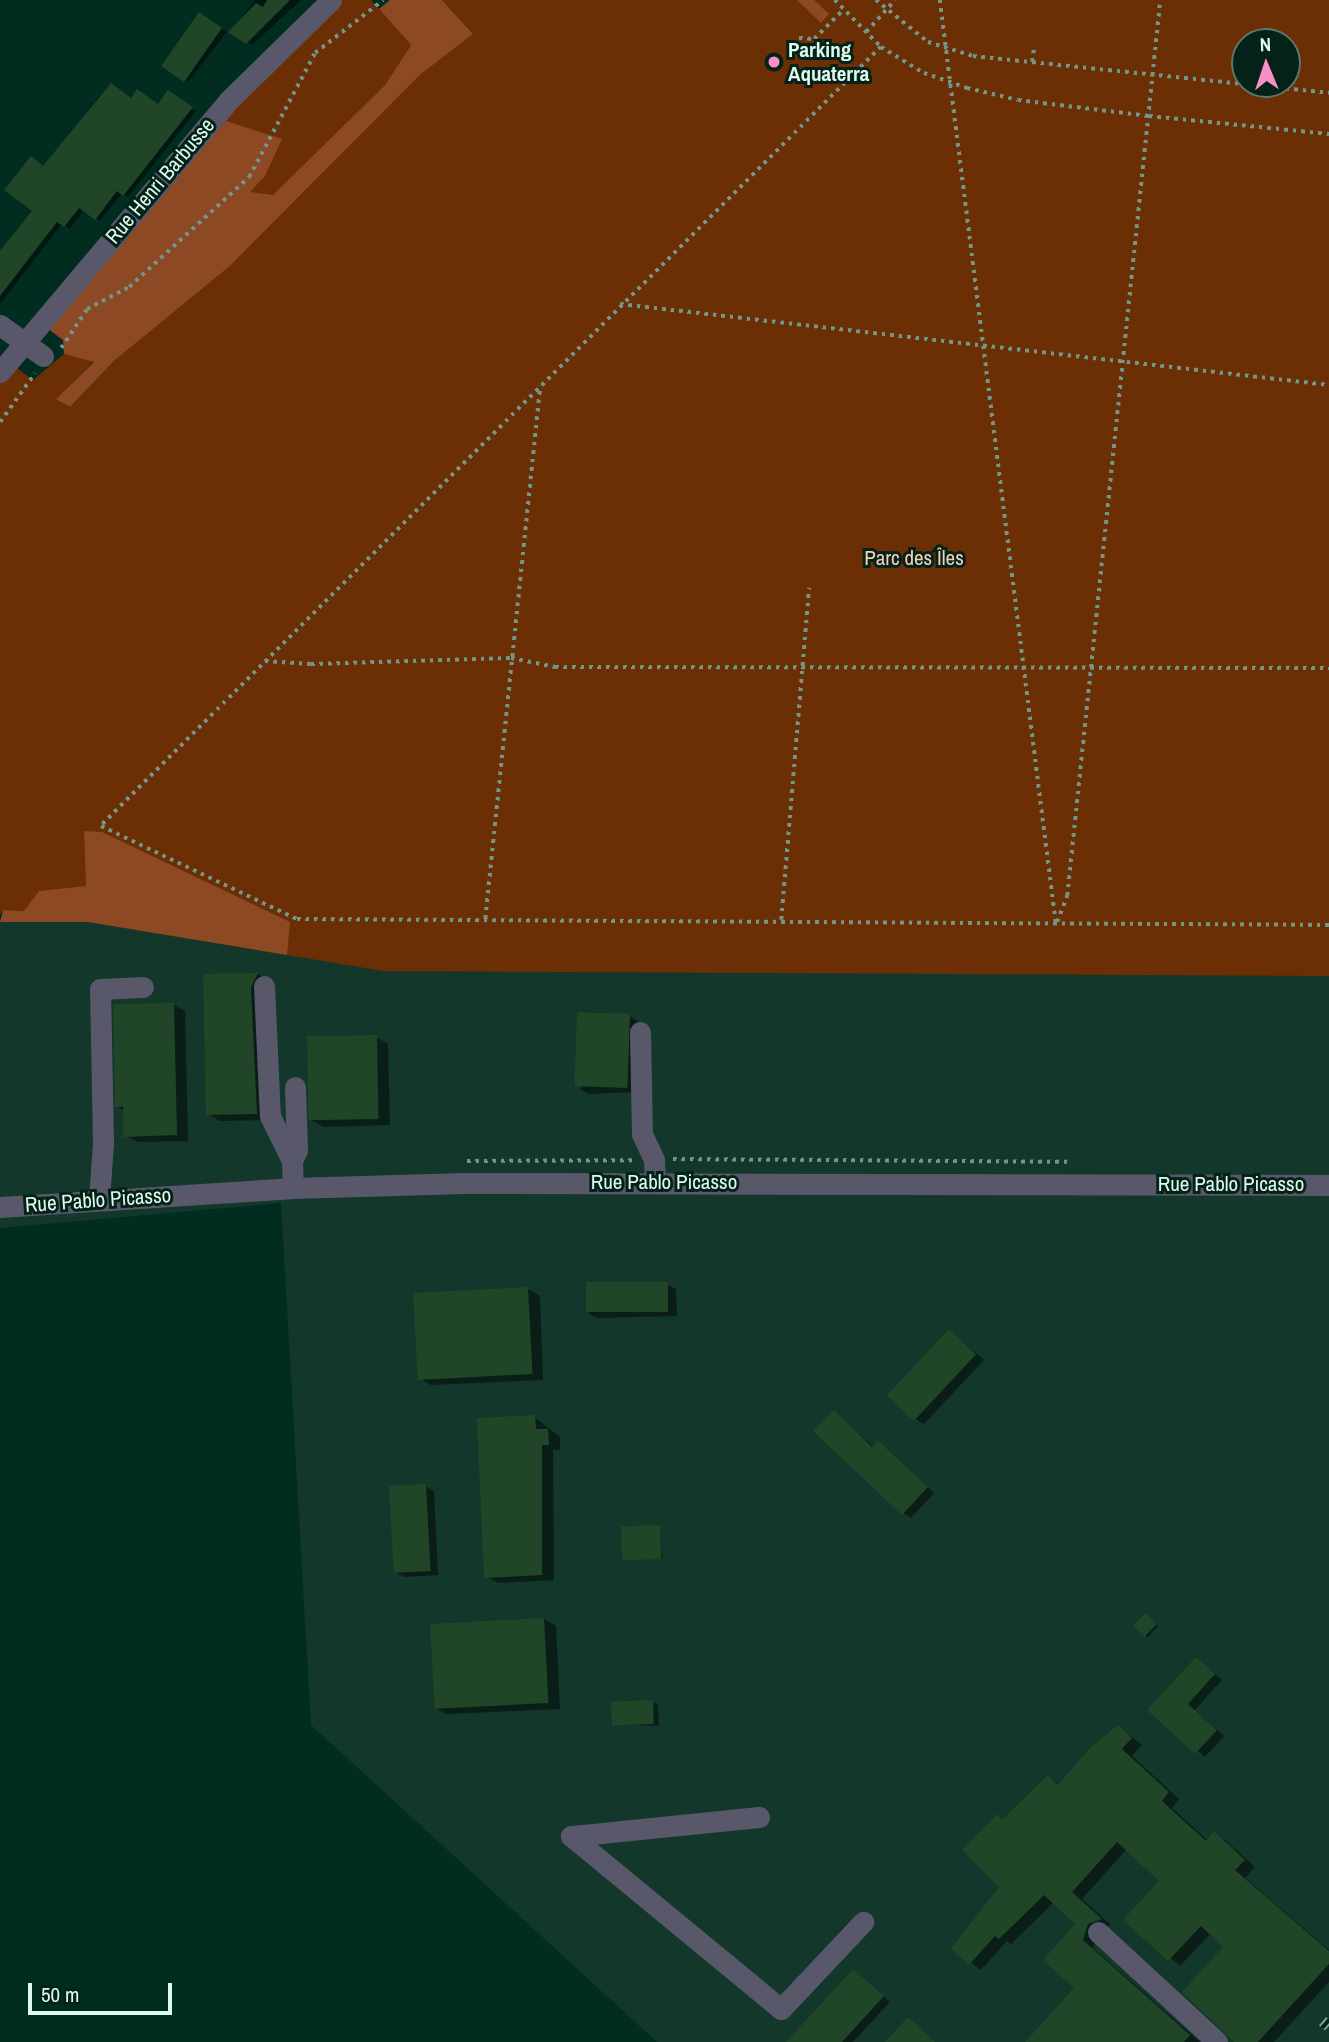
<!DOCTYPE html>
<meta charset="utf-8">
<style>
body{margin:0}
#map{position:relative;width:1329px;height:2042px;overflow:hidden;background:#002d20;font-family:"Archivo Narrow",sans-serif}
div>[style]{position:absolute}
.built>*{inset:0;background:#13372b}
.green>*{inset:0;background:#6c2e04}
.forest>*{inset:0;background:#8c4923}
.shadow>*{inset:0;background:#0007}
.building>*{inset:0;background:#214627;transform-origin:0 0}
.path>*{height:3.5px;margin-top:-1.75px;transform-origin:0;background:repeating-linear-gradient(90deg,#729689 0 3.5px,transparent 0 8.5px)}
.minor>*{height:21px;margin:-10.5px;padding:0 10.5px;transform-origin:10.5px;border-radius:10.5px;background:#59586a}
.rail>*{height:8px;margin-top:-4px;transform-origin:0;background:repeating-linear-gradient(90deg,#042218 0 16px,#7ca093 0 32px);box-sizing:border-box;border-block:2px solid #7ca093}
.dots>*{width:19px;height:19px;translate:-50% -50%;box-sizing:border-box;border:4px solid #042218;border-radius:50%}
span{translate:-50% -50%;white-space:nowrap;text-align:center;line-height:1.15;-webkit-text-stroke:6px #042218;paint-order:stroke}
.poi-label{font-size:21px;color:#defaee;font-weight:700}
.left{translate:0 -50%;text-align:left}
.street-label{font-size:21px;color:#defaee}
.park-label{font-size:21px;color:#f7cfba}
.north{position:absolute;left:1231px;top:28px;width:70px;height:70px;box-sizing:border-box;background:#042218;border:2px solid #5b786e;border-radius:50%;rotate:358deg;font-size:19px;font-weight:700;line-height:28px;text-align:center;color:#defaee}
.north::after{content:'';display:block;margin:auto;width:24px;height:32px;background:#fa8fc8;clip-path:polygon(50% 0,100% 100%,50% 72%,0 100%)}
.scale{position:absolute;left:28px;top:1983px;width:144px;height:32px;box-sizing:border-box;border:4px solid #defaee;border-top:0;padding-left:9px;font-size:21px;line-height:24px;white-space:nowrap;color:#defaee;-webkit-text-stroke:5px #042218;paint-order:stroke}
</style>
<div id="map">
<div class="built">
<i style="clip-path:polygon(0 922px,88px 922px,1046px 973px,1329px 976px,1329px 2042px,657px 2042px,311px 1725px,281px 1203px,0 1228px)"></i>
</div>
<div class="green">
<i style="clip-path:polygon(342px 0,371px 0,411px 45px,385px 85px,273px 196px,249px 193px,223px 120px,298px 38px)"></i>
<i style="clip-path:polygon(evenodd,442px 0,1329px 0,1329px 976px,383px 971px,24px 911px,3px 910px,0 915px,0 382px,14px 366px,33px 380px,64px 354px,94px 361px,57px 399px,70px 407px,114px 361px,230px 266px,420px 75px,473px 34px,442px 0,1245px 42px,1287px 42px,1287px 84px,1245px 84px,1245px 42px)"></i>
</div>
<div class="forest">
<i style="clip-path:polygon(390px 0,442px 0,473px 34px,420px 75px,230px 266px,114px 361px,70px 407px,56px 399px,94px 362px,64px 354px,63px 340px,48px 329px,223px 120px,282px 139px,265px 176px,250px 192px,273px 195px,385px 85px,411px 45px,379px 9px)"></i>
<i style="clip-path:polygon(797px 0,814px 0,829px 14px,821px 23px)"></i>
<i style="clip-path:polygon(84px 831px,102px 832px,290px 922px,287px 955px,88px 922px,0 922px,3px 910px,24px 911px,39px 891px,86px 886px)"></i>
</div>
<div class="shadow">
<i style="clip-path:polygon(255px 0,254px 0,301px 0,252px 45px,231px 31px)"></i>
<i style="clip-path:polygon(204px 17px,227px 32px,188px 82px,162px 64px)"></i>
<i style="clip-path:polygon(173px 94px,196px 111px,128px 197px,122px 193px,100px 221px,84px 210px,70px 229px,62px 224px,0 304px,0 259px,34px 210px,44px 167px,100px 95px,159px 106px)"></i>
<i style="clip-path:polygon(258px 974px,269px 981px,268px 1120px,220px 1121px,208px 1114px,205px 976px)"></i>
<i style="clip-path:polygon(174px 1005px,185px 1011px,188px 1141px,137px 1142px,125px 1135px,124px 1111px,117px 1106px)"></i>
<i style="clip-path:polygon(629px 1016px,638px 1021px,636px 1092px,589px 1094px,580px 1089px)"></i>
<i style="clip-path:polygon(376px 1037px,388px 1044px,390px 1125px,323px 1127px,311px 1120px)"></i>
<i style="clip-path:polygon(667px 1284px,676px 1289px,677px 1316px,597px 1318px,588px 1313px)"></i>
<i style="clip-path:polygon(528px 1289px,540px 1296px,543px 1380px,431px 1385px,419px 1378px)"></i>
<i style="clip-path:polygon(950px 1331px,984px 1360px,924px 1424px,915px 1419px)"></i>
<i style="clip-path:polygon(834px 1412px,874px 1447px,879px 1442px,886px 1447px,934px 1493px,911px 1518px,903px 1513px)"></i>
<i style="clip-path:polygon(534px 1417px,560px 1437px,560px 1450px,553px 1450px,554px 1580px,498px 1583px,486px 1576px)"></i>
<i style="clip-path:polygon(425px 1486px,434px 1491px,438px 1575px,404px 1577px,395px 1572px)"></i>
<i style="clip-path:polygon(659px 1527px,662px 1559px,624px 1559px)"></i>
<i style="clip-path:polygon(1147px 1617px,1158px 1626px,1148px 1637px,1146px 1636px)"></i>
<i style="clip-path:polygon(544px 1619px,556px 1626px,560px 1709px,447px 1714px,435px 1708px)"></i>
<i style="clip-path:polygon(1196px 1659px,1222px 1680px,1195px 1710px,1224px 1736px,1205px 1757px,1150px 1710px)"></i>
<i style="clip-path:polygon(653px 1702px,658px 1705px,659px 1726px,613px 1724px)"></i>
<i style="clip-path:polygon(1119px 1727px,1142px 1745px,1132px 1756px,1179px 1799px,1172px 1808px,1208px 1841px,1214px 1834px,1225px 1840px,1255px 1867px,1245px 1878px,1329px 1950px,1329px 1982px,1274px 2042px,1237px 2042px,1226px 1947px,1211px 1933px,1180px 1966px,1125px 1920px,1162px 1880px,1127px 1849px,1082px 1899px,1111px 1925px,1099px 1929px,1093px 1948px,1200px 2042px,1031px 2042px,1076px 1988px,1078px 1924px,1054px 1902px,1011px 1944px,1007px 1941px,981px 1970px,954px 1949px,1001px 1887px,997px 1817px,1004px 1821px,1048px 1777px,1060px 1785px)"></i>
<i style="clip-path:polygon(854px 1971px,890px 2002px,853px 2042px,800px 2042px)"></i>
</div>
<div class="building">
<i style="clip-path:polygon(267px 0,290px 0,246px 44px,228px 32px,256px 3px,263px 7px)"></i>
<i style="left:199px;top:12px;width:28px;height:66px;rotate:35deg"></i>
<i style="clip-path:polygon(111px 83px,131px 98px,137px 89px,158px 104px,168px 90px,193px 107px,123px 196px,117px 191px,95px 220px,79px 208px,64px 227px,57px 222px,0 296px,0 251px,32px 211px,4px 190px,31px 156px,43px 166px)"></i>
<i style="clip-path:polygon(258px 973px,251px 987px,257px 1114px,206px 1115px,203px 974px)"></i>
<i style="clip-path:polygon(174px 1003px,177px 1135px,123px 1137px,123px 1107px,115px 1107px,113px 1004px)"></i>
<i style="left:630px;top:1014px;width:74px;height:53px;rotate:92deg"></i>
<i style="left:377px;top:1035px;width:84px;height:70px;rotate:89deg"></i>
<i style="left:668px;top:1282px;width:30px;height:82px;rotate:90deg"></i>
<i style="left:528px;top:1287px;width:87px;height:115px;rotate:87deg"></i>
<i style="left:949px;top:1329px;width:37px;height:91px;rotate:43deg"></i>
<i style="clip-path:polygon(834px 1410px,872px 1447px,878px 1440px,928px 1487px,902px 1515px,813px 1431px)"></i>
<i style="clip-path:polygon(535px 1415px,536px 1429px,548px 1429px,549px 1445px,542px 1445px,542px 1575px,484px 1578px,477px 1418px)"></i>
<i style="left:426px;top:1484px;width:87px;height:37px;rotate:87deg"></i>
<i style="left:660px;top:1525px;width:34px;height:39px;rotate:88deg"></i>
<i style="left:1145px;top:1613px;width:16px;height:18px;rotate:43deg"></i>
<i style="left:544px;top:1618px;width:85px;height:114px;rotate:87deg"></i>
<i style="clip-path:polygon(1196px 1657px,1215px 1674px,1188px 1704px,1217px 1730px,1195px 1754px,1147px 1710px)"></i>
<i style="left:653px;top:1700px;width:24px;height:42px;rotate:88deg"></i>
<i style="clip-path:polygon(1118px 1725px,1132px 1738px,1122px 1749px,1169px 1792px,1162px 1801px,1206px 1841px,1214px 1831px,1245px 1860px,1235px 1870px,1329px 1951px,1329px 1964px,1258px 2042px,1234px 2042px,1182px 1992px,1223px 1947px,1201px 1926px,1168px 1961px,1123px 1920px,1159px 1881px,1117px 1842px,1072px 1892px,1102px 1919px,1088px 1924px,1083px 1940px,1190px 2035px,1184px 2042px,1025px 2042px,1074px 1988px,1043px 1960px,1075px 1924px,1044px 1895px,999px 1939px,995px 1936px,969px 1965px,951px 1949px,999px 1887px,962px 1850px,997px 1814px,1002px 1820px,1048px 1775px,1058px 1785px,1091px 1747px)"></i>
<i style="clip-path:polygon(853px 1969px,884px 1996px,842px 2042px,786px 2042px)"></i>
<i style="clip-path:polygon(908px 2017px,935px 2042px,885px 2042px)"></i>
</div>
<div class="path">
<i style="left:835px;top:0;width:66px;rotate:45.6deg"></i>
<i style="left:881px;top:47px;width:50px;rotate:31.2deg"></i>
<i style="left:924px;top:73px;width:46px;rotate:19.2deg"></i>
<i style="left:967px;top:88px;width:52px;rotate:13.2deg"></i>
<i style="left:1018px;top:100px;width:132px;rotate:7deg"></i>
<i style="left:1149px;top:116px;width:181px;rotate:5.7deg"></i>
<i style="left:876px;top:0;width:67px;rotate:38.9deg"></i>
<i style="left:928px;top:42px;width:47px;rotate:17.3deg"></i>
<i style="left:973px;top:56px;width:358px;rotate:5.9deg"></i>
<i style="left:940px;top:0;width:930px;rotate:82.84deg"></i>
<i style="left:866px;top:32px;width:43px;rotate:-47.8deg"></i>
<i style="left:799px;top:38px;width:15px;rotate:4deg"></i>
<i style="left:814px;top:39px;width:42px;rotate:-45deg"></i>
<i style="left:881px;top:47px;width:1102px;rotate:135.04deg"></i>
<i style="left:101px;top:826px;width:217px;rotate:25.4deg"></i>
<i style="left:297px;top:919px;width:1032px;rotate:0.33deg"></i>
<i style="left:1032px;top:62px;width:17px;rotate:-83deg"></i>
<i style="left:620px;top:304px;width:714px;rotate:6.52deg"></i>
<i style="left:61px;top:348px;width:47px;rotate:-56.3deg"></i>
<i style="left:87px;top:309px;width:47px;rotate:-27.6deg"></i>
<i style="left:129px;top:287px;width:163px;rotate:-42.5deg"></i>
<i style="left:249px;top:177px;width:140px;rotate:-62deg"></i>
<i style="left:315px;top:53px;width:86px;rotate:-37.9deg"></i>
<i style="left:0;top:422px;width:60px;rotate:-54.5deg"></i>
<i style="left:265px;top:661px;width:46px;rotate:3.7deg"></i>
<i style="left:311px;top:664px;width:200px;rotate:-1.7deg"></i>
<i style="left:511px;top:658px;width:45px;rotate:11.6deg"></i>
<i style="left:555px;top:667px;width:774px;rotate:0.07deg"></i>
<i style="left:485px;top:919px;width:536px;rotate:-84.11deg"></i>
<i style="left:781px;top:920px;width:333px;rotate:-85.2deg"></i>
<i style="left:1057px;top:922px;width:28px;rotate:-69deg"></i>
<i style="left:1067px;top:896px;width:901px;rotate:-84.07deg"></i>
<i style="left:673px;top:1159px;width:395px;rotate:0.4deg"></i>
<i style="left:467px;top:1161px;width:167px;rotate:-0.3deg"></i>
</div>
<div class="minor">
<i style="left:0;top:325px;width:53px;rotate:35.8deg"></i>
<i style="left:0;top:372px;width:354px;rotate:-49.9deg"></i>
<i style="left:228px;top:101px;width:144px;rotate:-44.4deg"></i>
<i style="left:264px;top:986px;width:130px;rotate:87.4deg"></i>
<i style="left:270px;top:1116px;width:50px;rotate:63.9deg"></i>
<i style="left:292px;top:1161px;width:27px;rotate:88deg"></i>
<i style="left:640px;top:1032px;width:102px;rotate:88.9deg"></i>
<i style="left:642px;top:1134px;width:29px;rotate:65deg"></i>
<i style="left:654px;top:1160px;width:21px;rotate:87deg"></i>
<i style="left:292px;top:1161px;width:12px;rotate:-66deg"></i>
<i style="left:297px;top:1150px;width:63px;rotate:-91.8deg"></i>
<i style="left:99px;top:1199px;width:56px;rotate:-85.9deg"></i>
<i style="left:103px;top:1143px;width:154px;rotate:-91.1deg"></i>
<i style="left:100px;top:989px;width:43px;rotate:-2.7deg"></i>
<i style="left:0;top:1207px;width:294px;rotate:-3.7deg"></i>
<i style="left:293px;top:1188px;width:172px;rotate:-1.7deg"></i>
<i style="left:465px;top:1183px;width:864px;rotate:0.13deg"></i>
<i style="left:759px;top:1817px;width:189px;rotate:174.2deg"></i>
<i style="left:571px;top:1836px;width:272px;rotate:39.5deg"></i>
<i style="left:781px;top:2009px;width:120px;rotate:-46.7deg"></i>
<i style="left:1098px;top:1932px;width:162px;rotate:42.7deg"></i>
</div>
<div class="rail">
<i style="left:1322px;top:2028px;width:11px;rotate:-49deg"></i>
</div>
<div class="dots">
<i style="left:774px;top:62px;background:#fa8fc8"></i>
</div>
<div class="poi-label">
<span class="left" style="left:788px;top:62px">Parking<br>Aquaterra</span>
</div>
<div class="street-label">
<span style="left:160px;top:181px;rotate:-50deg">Rue Henri Barbusse</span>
<span style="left:664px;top:1182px">Rue Pablo Picasso</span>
<span style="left:1231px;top:1184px">Rue Pablo Picasso</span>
<span style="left:98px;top:1200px;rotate:-4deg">Rue Pablo Picasso</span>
</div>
<div class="park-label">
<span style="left:914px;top:558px">Parc des Îles</span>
</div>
<div class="north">N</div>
<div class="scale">50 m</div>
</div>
